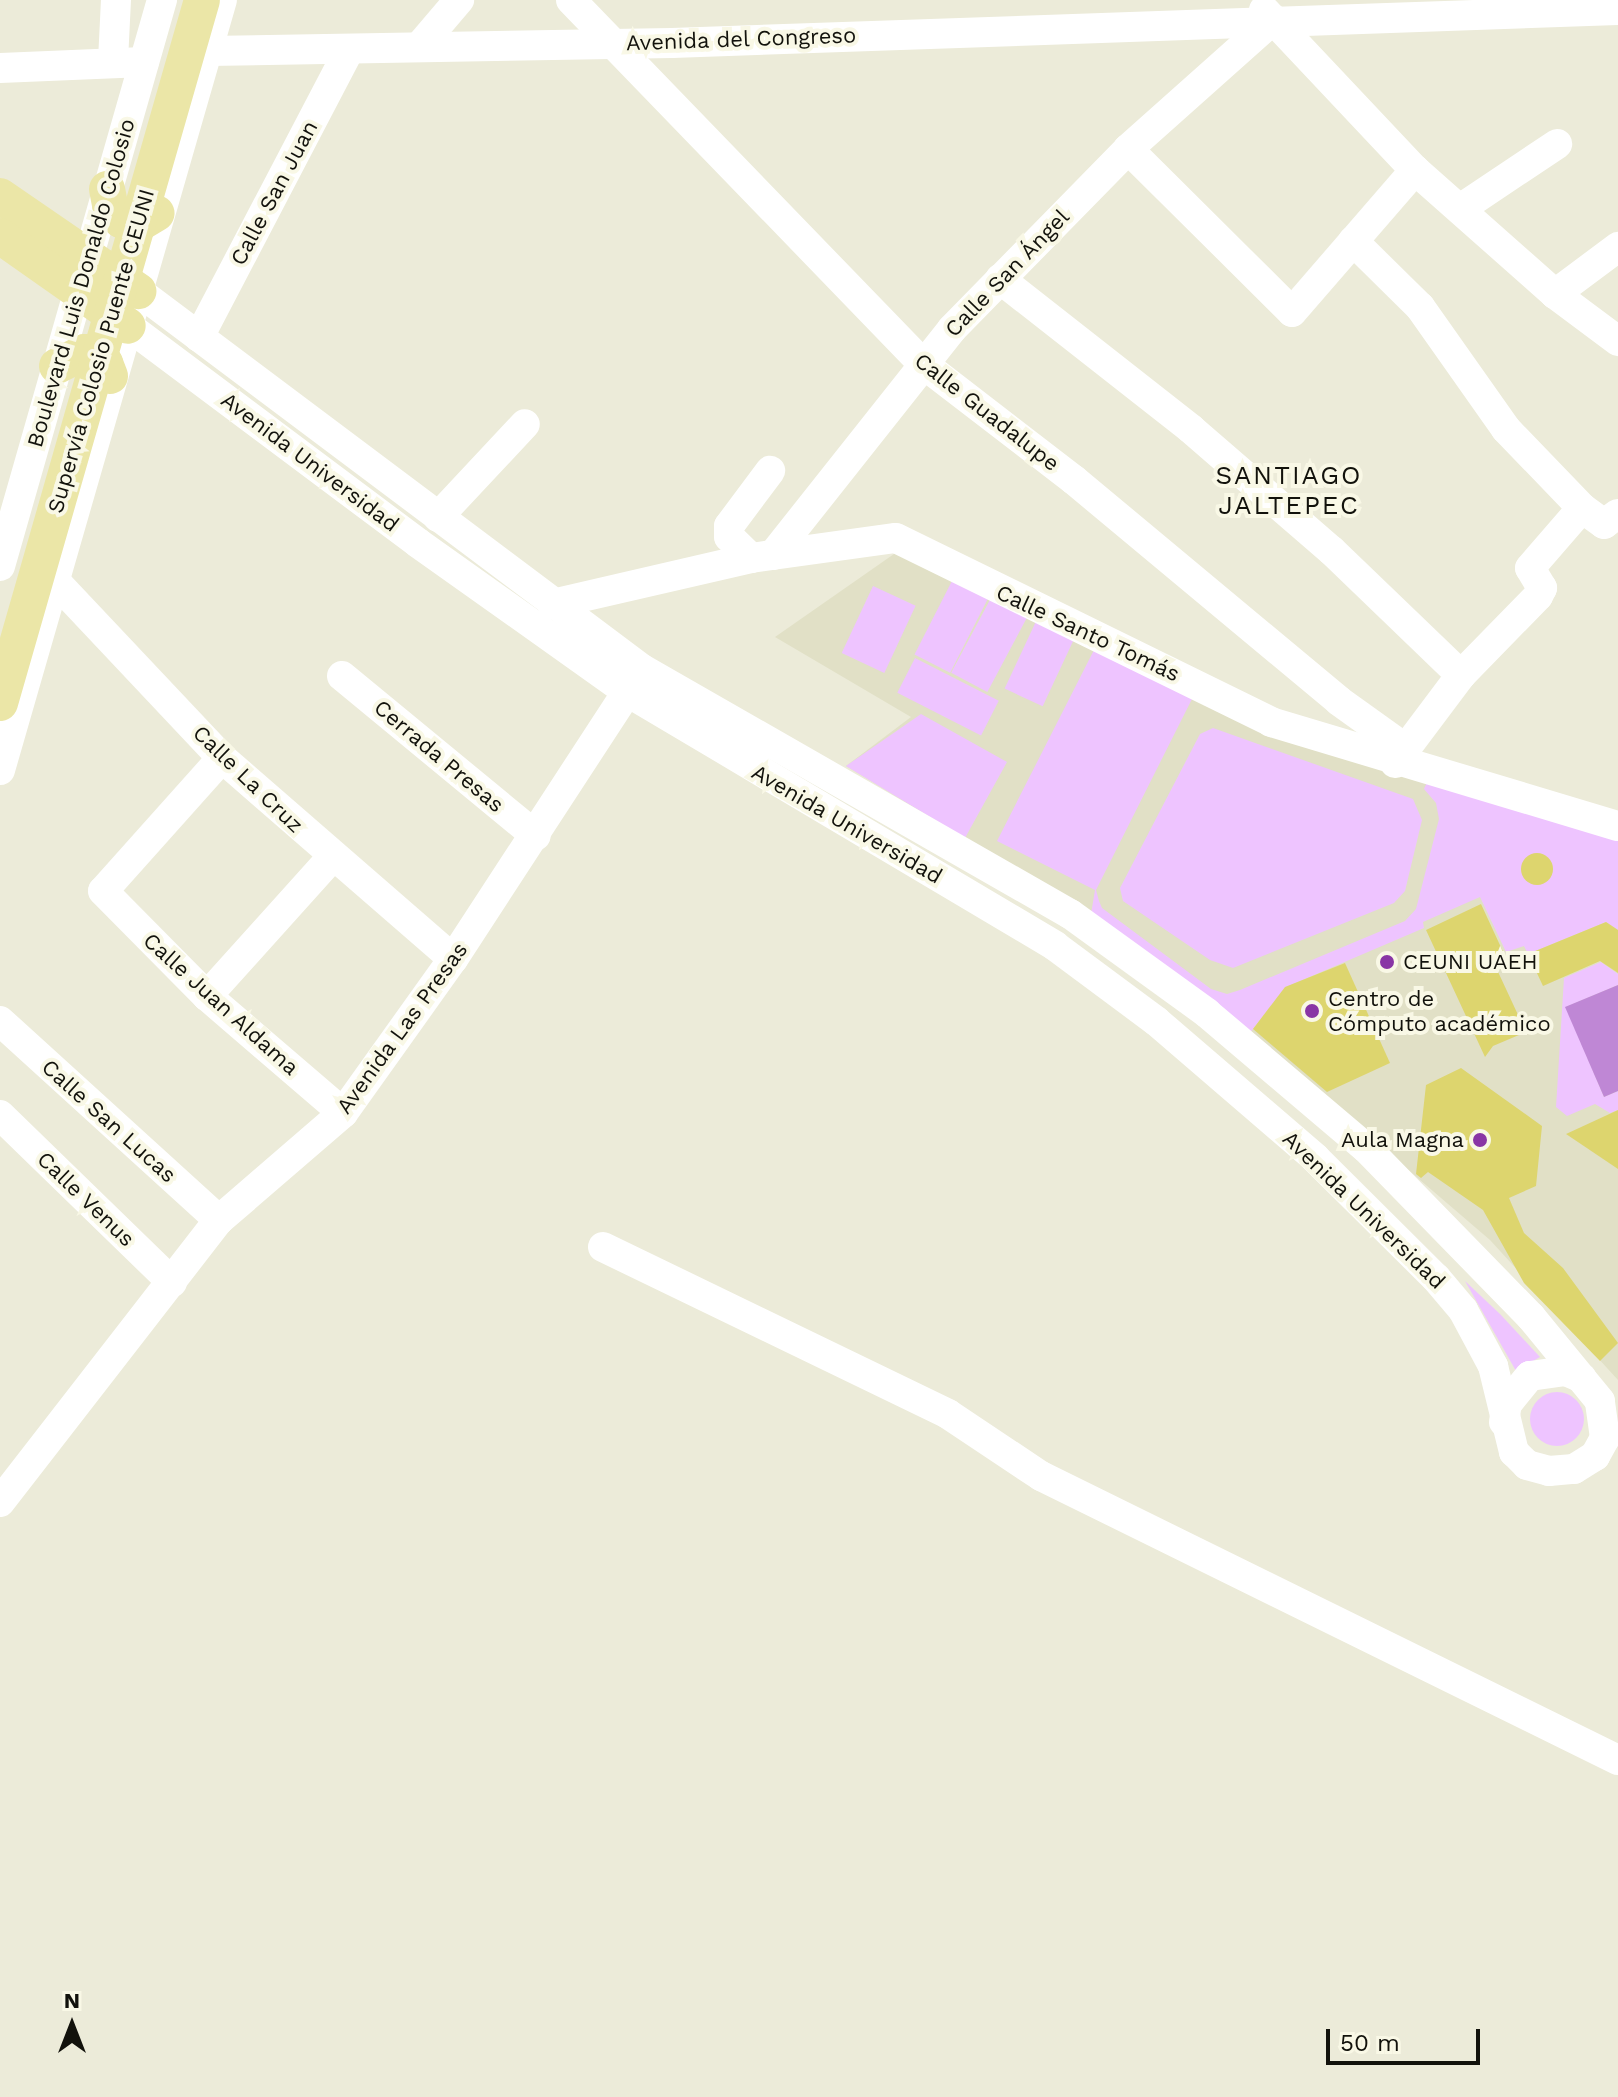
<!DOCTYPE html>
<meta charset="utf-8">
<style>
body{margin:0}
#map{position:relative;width:1618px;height:2097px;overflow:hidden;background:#ecebd9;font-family:"Work Sans",sans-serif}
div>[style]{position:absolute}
.built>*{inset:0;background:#e1e0c6}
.green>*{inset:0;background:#eec4ff;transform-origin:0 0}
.round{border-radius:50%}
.water>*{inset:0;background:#bf87d5}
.building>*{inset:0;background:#ddd56e}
.minor>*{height:30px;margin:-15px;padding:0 15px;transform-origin:15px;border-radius:15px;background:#fff}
.major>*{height:36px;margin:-18px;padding:0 18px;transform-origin:18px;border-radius:18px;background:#ebe6a7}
.dots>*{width:22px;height:22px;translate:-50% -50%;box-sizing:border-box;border:4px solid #f9f8e6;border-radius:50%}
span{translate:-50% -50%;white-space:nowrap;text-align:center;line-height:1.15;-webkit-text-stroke:8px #f9f8e6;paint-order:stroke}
.street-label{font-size:22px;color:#12120c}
.poi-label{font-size:22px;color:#12120c}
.left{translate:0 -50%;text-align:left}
.right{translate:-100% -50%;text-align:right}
.quarter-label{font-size:26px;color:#12120c;letter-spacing:2px}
.north{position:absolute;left:32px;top:1985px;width:80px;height:80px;-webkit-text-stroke:6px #f9f8e6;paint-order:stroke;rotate:0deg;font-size:22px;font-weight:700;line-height:32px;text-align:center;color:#12120c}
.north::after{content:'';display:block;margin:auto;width:28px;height:36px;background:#12120c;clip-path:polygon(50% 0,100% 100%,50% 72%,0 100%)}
.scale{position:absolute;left:1326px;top:2029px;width:154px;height:36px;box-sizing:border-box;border:4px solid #12120c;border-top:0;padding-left:10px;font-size:24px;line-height:28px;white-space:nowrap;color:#12120c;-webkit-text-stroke:6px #f9f8e6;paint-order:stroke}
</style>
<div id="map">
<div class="built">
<i style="clip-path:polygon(904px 547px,1091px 638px,1618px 838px,1618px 1380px,1490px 1240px,1222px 1010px,1091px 914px,846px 766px,911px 717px,775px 637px)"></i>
</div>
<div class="green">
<i style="left:954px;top:577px;width:40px;height:87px;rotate:27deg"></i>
<i style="left:873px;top:586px;width:47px;height:74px;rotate:25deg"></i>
<i style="left:992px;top:596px;width:41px;height:87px;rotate:28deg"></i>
<i style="left:1038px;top:617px;width:42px;height:79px;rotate:25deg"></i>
<i style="clip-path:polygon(1095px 648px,1193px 697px,1096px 890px,1099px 901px,1102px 908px,1211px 989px,1227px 994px,1240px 990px,1405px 921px,1416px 909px,1439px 819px,1436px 803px,1424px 789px,1428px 780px,1618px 838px,1618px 930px,1606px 922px,1528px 954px,1524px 946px,1506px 952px,1480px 897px,1423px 922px,1424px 928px,1286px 987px,1249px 1034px,1091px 914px,1095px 890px,997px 841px)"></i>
<i style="left:915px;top:658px;width:94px;height:39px;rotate:27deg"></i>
<i style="clip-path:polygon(921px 714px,1007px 762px,965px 838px,846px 766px)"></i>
<i style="clip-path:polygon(1213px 728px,1413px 799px,1422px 820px,1405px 891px,1394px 903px,1233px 968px,1210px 960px,1123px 901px,1120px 888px,1200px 734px)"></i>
<i style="clip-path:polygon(1601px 962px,1618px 974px,1618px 985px,1566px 1007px,1604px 1097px,1618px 1091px,1618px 1110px,1610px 1113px,1595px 1104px,1567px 1116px,1556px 1107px,1564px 978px)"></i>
<i style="clip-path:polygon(1465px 1281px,1500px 1314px,1540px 1357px,1516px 1371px)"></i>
<i class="round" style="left:1530px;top:1392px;width:54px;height:54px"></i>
</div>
<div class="water">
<i style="clip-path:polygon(1618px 985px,1618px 1091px,1604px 1097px,1565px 1007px)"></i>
</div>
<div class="building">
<i class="round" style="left:1521px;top:853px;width:32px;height:32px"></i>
<i style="clip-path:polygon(1481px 904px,1505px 956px,1493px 961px,1526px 1032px,1493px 1046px,1485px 1057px,1426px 930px)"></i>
<i style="clip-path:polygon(1606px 922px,1618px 930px,1618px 973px,1600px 961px,1543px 986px,1528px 954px)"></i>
<i style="clip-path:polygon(1345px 963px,1390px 1063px,1327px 1092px,1253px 1029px,1285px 987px)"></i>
<i style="clip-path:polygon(1461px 1068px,1542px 1126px,1536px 1186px,1509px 1198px,1524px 1233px,1563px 1268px,1618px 1343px,1600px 1361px,1524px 1283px,1483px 1210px,1428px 1172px,1421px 1178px,1416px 1174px,1426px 1085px)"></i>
<i style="clip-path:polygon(1618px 1110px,1618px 1169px,1566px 1134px)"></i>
</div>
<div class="minor">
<i style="left:571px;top:0;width:505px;rotate:45.96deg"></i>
<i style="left:922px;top:363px;width:192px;rotate:37.6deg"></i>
<i style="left:1074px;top:480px;width:345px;rotate:39.8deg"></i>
<i style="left:1339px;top:701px;width:82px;rotate:35.6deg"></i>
<i style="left:1264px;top:10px;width:220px;rotate:46.7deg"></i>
<i style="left:1415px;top:170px;width:187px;rotate:41.5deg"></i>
<i style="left:1555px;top:294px;width:79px;rotate:36.7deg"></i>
<i style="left:419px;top:47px;width:62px;rotate:-49.6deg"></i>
<i style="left:208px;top:51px;width:464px;rotate:-1deg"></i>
<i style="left:672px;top:43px;width:947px;rotate:-2deg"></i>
<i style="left:113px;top:61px;width:61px;rotate:-87.2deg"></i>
<i style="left:0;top:68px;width:144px;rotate:-2.4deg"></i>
<i style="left:1128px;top:149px;width:231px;rotate:44.8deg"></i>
<i style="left:1292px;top:312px;width:188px;rotate:-49.1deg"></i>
<i style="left:1460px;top:209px;width:117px;rotate:-33.8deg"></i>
<i style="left:1353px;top:241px;width:94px;rotate:44.6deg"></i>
<i style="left:1420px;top:307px;width:149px;rotate:54.8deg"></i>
<i style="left:1506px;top:429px;width:110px;rotate:46.1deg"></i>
<i style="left:1582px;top:508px;width:27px;rotate:36deg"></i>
<i style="left:1604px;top:524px;width:17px;rotate:-36deg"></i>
<i style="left:1000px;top:279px;width:243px;rotate:38.1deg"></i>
<i style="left:1191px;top:429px;width:186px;rotate:40.9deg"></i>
<i style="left:1332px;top:551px;width:179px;rotate:43.9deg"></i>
<i style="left:1555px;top:294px;width:79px;rotate:-36.7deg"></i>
<i style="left:128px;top:326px;width:362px;rotate:36.8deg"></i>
<i style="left:418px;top:543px;width:255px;rotate:35.4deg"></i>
<i style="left:626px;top:691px;width:499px;rotate:30.7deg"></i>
<i style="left:1055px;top:946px;width:126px;rotate:36.6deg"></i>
<i style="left:1156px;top:1021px;width:210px;rotate:40.7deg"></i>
<i style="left:1315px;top:1158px;width:170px;rotate:44.8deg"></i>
<i style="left:1436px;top:1278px;width:42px;rotate:49.8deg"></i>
<i style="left:1463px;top:1310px;width:64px;rotate:61.8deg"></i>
<i style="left:1493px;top:1366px;width:89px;rotate:76.3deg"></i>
<i style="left:1514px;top:1452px;width:18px;rotate:45deg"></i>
<i style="left:1527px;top:1465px;width:23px;rotate:15deg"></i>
<i style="left:1549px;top:1471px;width:25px;rotate:-5deg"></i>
<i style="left:1574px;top:1469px;width:25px;rotate:-32deg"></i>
<i style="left:1595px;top:1456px;width:21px;rotate:-61deg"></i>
<i style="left:1605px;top:1438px;width:37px;rotate:-98deg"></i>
<i style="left:1600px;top:1401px;width:109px;rotate:-129.4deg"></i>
<i style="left:1531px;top:1317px;width:236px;rotate:-134.3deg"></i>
<i style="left:1366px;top:1148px;width:209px;rotate:-139.7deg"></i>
<i style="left:1207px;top:1013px;width:169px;rotate:-144.1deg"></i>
<i style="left:1070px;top:914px;width:493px;rotate:-150.2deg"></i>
<i style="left:642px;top:669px;width:630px;rotate:-143.13deg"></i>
<i style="left:199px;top:337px;width:324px;rotate:-62.4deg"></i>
<i style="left:438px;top:517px;width:127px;rotate:-46.9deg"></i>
<i style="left:773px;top:555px;width:288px;rotate:-51.6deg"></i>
<i style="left:952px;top:329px;width:252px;rotate:-45.6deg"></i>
<i style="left:1128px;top:149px;width:195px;rotate:-41.7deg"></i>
<i style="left:751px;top:558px;width:30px;rotate:-136deg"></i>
<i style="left:729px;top:537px;width:11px;rotate:-90deg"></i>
<i style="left:729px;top:526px;width:69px;rotate:-53.3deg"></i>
<i style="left:0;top:566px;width:589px;rotate:-74.03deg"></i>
<i style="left:57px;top:583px;width:241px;rotate:46.7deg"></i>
<i style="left:222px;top:758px;width:306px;rotate:41deg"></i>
<i style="left:552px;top:604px;width:204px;rotate:-13deg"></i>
<i style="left:751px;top:558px;width:146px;rotate:-7.9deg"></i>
<i style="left:896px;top:538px;width:418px;rotate:26.1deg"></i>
<i style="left:1271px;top:722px;width:362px;rotate:16.7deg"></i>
<i style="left:342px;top:676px;width:251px;rotate:39.5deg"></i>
<i style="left:222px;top:758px;width:178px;rotate:131.8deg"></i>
<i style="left:103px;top:891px;width:148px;rotate:45.3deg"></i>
<i style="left:207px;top:996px;width:179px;rotate:40.7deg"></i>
<i style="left:1395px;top:763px;width:110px;rotate:-53.1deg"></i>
<i style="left:1461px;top:675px;width:110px;rotate:-45.7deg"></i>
<i style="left:1538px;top:596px;width:9px;rotate:-63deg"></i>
<i style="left:1542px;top:588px;width:23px;rotate:-121deg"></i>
<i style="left:1530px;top:568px;width:79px;rotate:-49.1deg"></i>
<i style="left:0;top:770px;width:801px;rotate:-73.92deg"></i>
<i style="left:207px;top:996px;width:187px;rotate:-48deg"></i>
<i style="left:0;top:1021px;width:296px;rotate:42.3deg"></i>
<i style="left:0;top:1115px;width:240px;rotate:44.2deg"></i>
<i style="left:603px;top:1247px;width:383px;rotate:25.8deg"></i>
<i style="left:948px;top:1414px;width:112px;rotate:33.7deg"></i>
<i style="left:1041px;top:1476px;width:643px;rotate:26.21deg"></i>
<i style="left:1504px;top:1422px;width:18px;rotate:-81deg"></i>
<i style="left:1507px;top:1404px;width:36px;rotate:-51deg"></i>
<i style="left:1530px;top:1376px;width:36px;rotate:-8deg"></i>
<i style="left:1566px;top:1371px;width:17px;rotate:24deg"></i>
<i style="left:0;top:1502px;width:357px;rotate:-52.2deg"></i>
<i style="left:219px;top:1220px;width:164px;rotate:-40.8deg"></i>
<i style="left:343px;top:1113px;width:189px;rotate:-54.5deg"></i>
<i style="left:453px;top:959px;width:337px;rotate:-56.9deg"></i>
</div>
<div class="major">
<i style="left:107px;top:189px;width:16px;rotate:79deg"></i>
<i style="left:110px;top:205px;width:19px;rotate:54deg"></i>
<i style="left:121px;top:220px;width:21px;rotate:5deg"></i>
<i style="left:142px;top:222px;width:17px;rotate:-31deg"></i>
<i style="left:0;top:196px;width:168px;rotate:34.5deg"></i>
<i style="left:0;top:236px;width:156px;rotate:35.1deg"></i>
<i style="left:57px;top:366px;width:31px;rotate:-27deg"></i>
<i style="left:85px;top:352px;width:23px;rotate:29deg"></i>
<i style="left:105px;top:363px;width:14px;rotate:69deg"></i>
<i style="left:0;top:703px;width:731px;rotate:-73.97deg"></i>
</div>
<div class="dots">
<i style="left:1387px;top:962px;background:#8936a5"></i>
<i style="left:1312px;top:1011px;background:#8936a5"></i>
<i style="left:1480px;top:1140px;background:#8936a5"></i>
</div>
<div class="street-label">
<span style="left:741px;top:39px;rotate:-2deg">Avenida del Congreso</span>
<span style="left:274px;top:193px;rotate:-62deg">Calle San Juan</span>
<span style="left:1007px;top:273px;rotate:-46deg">Calle San Ángel</span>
<span style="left:81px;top:283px;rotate:-74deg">Boulevard Luis Donaldo Colosio</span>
<span style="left:101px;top:351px;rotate:-74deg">Supervía Colosio Puente CEUNI</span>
<span style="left:987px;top:412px;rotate:38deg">Calle Guadalupe</span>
<span style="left:310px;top:462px;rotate:37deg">Avenida Universidad</span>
<span style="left:1088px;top:633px;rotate:25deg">Calle Santo Tomás</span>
<span style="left:439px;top:756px;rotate:40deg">Cerrada Presas</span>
<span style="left:248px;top:779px;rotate:44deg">Calle La Cruz</span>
<span style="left:847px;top:824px;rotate:30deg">Avenida Universidad</span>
<span style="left:221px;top:1004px;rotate:42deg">Calle Juan Aldama</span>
<span style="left:402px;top:1028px;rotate:-54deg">Avenida Las Presas</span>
<span style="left:109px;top:1121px;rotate:42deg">Calle San Lucas</span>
<span style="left:86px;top:1199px;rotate:44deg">Calle Venus</span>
<span style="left:1364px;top:1210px;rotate:44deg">Avenida Universidad</span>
</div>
<div class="poi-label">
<span class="left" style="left:1403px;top:962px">CEUNI UAEH</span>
<span class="left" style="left:1328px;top:1011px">Centro de<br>Cómputo académico</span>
<span class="right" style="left:1464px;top:1140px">Aula Magna</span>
</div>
<div class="quarter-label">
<span style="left:1289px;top:491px">SANTIAGO<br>JALTEPEC</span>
</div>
<div class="north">N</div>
<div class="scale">50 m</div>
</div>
